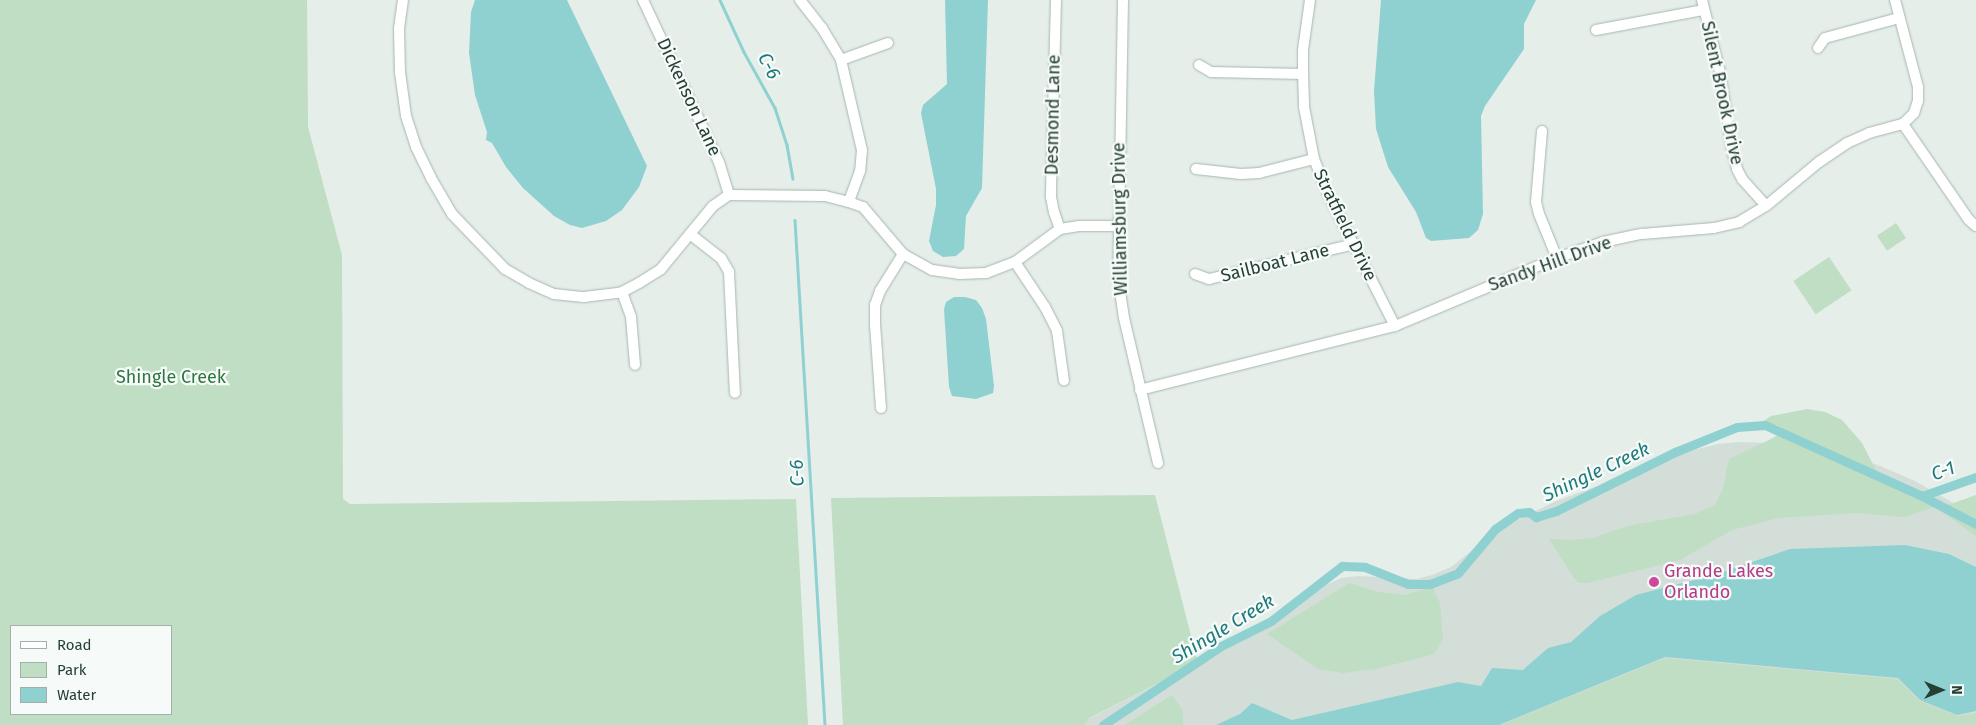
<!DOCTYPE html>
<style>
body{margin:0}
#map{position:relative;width:1976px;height:725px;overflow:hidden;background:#e5eee9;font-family:"Fira Sans",sans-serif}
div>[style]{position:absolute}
.built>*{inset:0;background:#d3ded8}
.green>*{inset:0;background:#bfdec3;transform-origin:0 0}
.water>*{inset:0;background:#8fd1d1}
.stream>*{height:2.5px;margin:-1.25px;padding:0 1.25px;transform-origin:1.25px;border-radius:1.25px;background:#8fd1d1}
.canal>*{height:9px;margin:-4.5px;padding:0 4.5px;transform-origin:4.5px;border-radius:4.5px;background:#8fd1d1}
.roads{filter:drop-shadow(0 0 1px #a7b6af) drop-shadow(0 0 1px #a7b6af)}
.minor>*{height:10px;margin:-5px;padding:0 5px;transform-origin:5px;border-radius:5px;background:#fff}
.dots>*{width:14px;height:14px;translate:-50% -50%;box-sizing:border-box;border:2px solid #f6faf8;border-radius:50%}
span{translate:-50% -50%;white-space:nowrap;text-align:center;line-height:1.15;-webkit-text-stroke:4.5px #f6faf8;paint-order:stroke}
.street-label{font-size:18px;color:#244034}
.park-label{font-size:18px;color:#2f7640}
.hotel-label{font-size:18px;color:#b23c85}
.left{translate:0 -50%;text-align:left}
.water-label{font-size:19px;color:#1f7a7b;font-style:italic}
.legend{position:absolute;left:10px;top:625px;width:162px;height:90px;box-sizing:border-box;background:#f6faf8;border:1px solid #a2b0aa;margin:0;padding:6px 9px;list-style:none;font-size:15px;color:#244034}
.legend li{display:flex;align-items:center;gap:10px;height:25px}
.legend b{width:25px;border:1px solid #a2b0aa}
.north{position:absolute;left:1916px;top:665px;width:50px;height:50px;-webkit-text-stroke:4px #f6faf8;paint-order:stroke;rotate:90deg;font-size:14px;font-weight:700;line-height:20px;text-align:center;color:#244034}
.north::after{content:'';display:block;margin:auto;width:18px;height:22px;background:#244034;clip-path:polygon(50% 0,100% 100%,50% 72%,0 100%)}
</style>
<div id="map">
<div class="built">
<i style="clip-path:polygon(1740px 442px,1769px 443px,1846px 456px,1878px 465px,1915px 481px,1976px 516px,1976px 725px,1076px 725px,1198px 663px,1323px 586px,1342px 578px,1358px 576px,1416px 579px,1432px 575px,1451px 567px,1499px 529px,1554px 502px,1694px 450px,1718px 444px)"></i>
</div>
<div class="green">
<i style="clip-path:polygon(evenodd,0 0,307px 0,308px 127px,342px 255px,343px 499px,350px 504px,796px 499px,808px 725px,0 725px,0 0,11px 626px,171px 626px,171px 714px,11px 714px,11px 626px)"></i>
<i style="left:1896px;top:223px;width:18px;height:23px;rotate:56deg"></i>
<i style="left:1829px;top:257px;width:40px;height:43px;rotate:56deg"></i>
<i style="clip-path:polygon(1807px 409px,1825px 412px,1842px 420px,1862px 443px,1881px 480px,1889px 486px,1935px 507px,1951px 504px,1976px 495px,1976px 536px,1935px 507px,1904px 517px,1857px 513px,1778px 518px,1732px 530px,1680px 560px,1587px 583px,1579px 583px,1574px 578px,1549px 539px,1572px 540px,1593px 538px,1627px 526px,1695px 514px,1715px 505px,1723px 489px,1729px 459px,1769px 440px,1778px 435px,1782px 429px,1777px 425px,1753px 428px,1771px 416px)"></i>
<i style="clip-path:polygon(1155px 495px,1198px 663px,1089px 718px,1085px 725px,843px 725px,831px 498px)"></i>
<i style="clip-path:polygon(1349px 583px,1378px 592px,1404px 595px,1432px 587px,1440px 603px,1443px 639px,1434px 654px,1376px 669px,1343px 673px,1318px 669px,1267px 634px)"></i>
<i style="clip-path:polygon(1665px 658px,1897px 679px,1920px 701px,1958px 716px,1976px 713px,1976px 725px,1501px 725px)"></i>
<i style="clip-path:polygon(1172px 695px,1183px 711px,1183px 725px,1125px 725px)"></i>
</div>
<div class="water">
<i style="clip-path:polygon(475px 0,567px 0,647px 166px,639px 187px,622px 210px,606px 221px,582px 228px,570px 225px,554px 216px,523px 188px,506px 167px,492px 143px,486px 140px,487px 132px,475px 95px,469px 53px,471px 12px)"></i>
<i style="clip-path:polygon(945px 0,988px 0,982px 188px,966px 216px,964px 249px,956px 256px,943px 257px,933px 251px,929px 241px,936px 205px,936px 189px,921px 113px,923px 105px,947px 84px)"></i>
<i style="clip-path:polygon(1381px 0,1536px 0,1524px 24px,1524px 49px,1485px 106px,1481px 116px,1483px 214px,1478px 230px,1469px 238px,1431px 241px,1426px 238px,1416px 212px,1388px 167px,1376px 129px,1374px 91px)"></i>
<i style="clip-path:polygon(954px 297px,965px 297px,976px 300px,982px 308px,986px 319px,994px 386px,993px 393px,976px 399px,952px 396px,949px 387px,944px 309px,946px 302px)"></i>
<i style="clip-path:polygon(1905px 545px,1949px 554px,1976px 567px,1976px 711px,1957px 715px,1920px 700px,1898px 678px,1665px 657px,1499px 725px,1216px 725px,1240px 714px,1252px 703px,1292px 720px,1458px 682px,1481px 686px,1492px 668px,1523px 670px,1548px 648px,1571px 642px,1600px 616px,1636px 595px,1717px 574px,1790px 549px)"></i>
</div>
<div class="stream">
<i style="left:720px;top:0;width:57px;rotate:65.2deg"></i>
<i style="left:744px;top:52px;width:64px;rotate:61deg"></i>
<i style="left:775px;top:108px;width:39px;rotate:72deg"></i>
<i style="left:787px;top:145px;width:34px;rotate:80deg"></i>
<i style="left:795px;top:220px;width:506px;rotate:86.6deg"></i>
</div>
<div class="canal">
<i style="left:1922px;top:496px;width:57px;rotate:-19.4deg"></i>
<i style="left:1103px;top:725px;width:142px;rotate:-33.8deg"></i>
<i style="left:1221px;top:646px;width:56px;rotate:-26.6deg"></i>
<i style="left:1271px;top:621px;width:90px;rotate:-37.8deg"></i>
<i style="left:1342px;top:566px;width:23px;rotate:2deg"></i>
<i style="left:1365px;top:567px;width:46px;rotate:21.6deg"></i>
<i style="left:1408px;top:584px;width:22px"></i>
<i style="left:1430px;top:584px;width:30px;rotate:-21deg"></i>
<i style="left:1458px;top:573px;width:57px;rotate:-49.9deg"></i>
<i style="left:1495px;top:529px;width:28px;rotate:-35deg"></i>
<i style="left:1518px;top:513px;width:11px;rotate:-5deg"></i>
<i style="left:1529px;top:512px;width:9px;rotate:36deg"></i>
<i style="left:1536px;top:517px;width:21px;rotate:-17deg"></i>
<i style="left:1556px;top:511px;width:133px;rotate:-26.4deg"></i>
<i style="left:1675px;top:452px;width:67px;rotate:-22deg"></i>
<i style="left:1737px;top:427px;width:28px;rotate:-4deg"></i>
<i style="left:1765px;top:425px;width:172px;rotate:24.3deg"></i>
<i style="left:1922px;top:496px;width:61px;rotate:27.4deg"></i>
</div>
<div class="roads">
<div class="minor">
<i style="left:403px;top:0;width:29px;rotate:98deg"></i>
<i style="left:399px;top:29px;width:43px;rotate:88.7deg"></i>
<i style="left:400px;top:72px;width:44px;rotate:82.2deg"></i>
<i style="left:406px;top:116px;width:33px;rotate:72deg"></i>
<i style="left:416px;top:147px;width:34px;rotate:64deg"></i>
<i style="left:431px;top:178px;width:42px;rotate:59.7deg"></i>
<i style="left:452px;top:214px;width:76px;rotate:46.1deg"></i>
<i style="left:505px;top:269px;width:28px;rotate:30deg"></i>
<i style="left:529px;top:283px;width:27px;rotate:24deg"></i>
<i style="left:554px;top:294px;width:30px;rotate:6deg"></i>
<i style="left:584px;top:297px;width:38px;rotate:-7deg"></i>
<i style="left:622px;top:292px;width:19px;rotate:-28deg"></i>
<i style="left:639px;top:283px;width:26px;rotate:-32deg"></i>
<i style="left:661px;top:269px;width:82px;rotate:-50.5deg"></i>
<i style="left:713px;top:206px;width:19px;rotate:-35deg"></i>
<i style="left:729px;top:195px;width:96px;rotate:0.6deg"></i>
<i style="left:825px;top:196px;width:25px;rotate:14deg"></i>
<i style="left:849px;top:202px;width:15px;rotate:20deg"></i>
<i style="left:863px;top:207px;width:62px;rotate:49.6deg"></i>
<i style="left:903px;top:254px;width:33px;rotate:29deg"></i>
<i style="left:932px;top:270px;width:27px;rotate:8deg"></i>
<i style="left:959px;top:274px;width:27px;rotate:-2deg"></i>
<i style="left:986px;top:273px;width:31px;rotate:-21deg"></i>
<i style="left:1015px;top:262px;width:56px;rotate:-36.3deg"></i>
<i style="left:1060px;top:229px;width:19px;rotate:-9deg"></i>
<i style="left:1079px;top:226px;width:38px"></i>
<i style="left:643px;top:0;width:179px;rotate:64.9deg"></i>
<i style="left:719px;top:162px;width:34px;rotate:73deg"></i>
<i style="left:800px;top:0;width:36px;rotate:52deg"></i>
<i style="left:822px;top:28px;width:37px;rotate:59deg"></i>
<i style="left:841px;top:60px;width:92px;rotate:76.9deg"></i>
<i style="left:862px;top:150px;width:21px;rotate:95deg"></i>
<i style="left:860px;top:171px;width:33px;rotate:110deg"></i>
<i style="left:1056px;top:0;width:197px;rotate:91.5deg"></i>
<i style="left:1051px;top:197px;width:15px;rotate:79deg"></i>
<i style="left:1054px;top:212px;width:18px;rotate:71deg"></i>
<i style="left:1123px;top:0;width:278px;rotate:91deg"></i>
<i style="left:1118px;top:278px;width:40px;rotate:81.5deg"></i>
<i style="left:1124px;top:318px;width:149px;rotate:76.8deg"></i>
<i style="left:1310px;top:0;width:50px;rotate:98deg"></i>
<i style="left:1303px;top:50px;width:24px;rotate:90deg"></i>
<i style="left:1303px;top:74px;width:33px;rotate:88deg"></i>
<i style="left:1304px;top:107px;width:53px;rotate:79.1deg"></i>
<i style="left:1314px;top:159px;width:38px;rotate:68deg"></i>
<i style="left:1328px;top:194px;width:148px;rotate:63.1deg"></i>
<i style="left:1702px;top:0;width:74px;rotate:76deg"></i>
<i style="left:1720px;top:72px;width:79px;rotate:81.3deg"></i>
<i style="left:1732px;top:150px;width:20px;rotate:75deg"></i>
<i style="left:1737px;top:169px;width:11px;rotate:63deg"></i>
<i style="left:1742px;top:179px;width:36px;rotate:48deg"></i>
<i style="left:1596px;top:30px;width:110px;rotate:-10.5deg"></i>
<i style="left:1818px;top:48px;width:12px;rotate:-55deg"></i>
<i style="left:1825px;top:38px;width:77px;rotate:-15.1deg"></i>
<i style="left:841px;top:60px;width:50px;rotate:-19.9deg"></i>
<i style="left:1199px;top:65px;width:14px;rotate:30deg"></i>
<i style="left:1211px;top:72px;width:92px;rotate:1.2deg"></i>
<i style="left:1903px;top:124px;width:116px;rotate:55.5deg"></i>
<i style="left:1969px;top:220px;width:9px;rotate:41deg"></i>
<i style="left:1542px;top:131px;width:71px;rotate:94.8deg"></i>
<i style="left:1536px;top:202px;width:12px;rotate:76deg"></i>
<i style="left:1539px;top:214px;width:48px;rotate:67.8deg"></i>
<i style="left:1196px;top:169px;width:45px;rotate:6.3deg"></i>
<i style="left:1241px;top:174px;width:18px;rotate:-3deg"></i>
<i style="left:1259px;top:173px;width:57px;rotate:-14.3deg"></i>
<i style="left:690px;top:234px;width:39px;rotate:38deg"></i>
<i style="left:721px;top:258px;width:16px;rotate:60deg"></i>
<i style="left:729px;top:272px;width:121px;rotate:87.2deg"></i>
<i style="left:1015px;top:262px;width:54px;rotate:56.3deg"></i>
<i style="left:1045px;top:307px;width:27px;rotate:63deg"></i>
<i style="left:1057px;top:331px;width:50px;rotate:82deg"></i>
<i style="left:1195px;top:274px;width:15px;rotate:20deg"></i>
<i style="left:1209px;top:279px;width:150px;rotate:-13.5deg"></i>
<i style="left:622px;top:292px;width:27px;rotate:70deg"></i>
<i style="left:631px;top:317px;width:48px;rotate:85.2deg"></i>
<i style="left:1140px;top:390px;width:263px;rotate:-14.1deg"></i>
<i style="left:1395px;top:326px;width:176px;rotate:-22.8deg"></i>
<i style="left:1557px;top:258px;width:49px;rotate:-19.2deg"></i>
<i style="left:1603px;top:242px;width:40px;rotate:-12deg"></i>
<i style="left:1642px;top:234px;width:72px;rotate:-4.8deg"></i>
<i style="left:1714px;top:228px;width:26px;rotate:-13deg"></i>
<i style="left:1739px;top:222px;width:31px;rotate:-31deg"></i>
<i style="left:1766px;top:206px;width:69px;rotate:-39.7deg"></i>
<i style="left:1819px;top:162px;width:34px;rotate:-34deg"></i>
<i style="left:1847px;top:143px;width:24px;rotate:-24deg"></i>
<i style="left:1869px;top:133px;width:35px;rotate:-15deg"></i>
<i style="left:1903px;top:124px;width:16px;rotate:-45deg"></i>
<i style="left:1914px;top:113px;width:13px;rotate:-72deg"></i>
<i style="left:1918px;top:101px;width:14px;rotate:-90deg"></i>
<i style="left:1918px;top:87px;width:90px;rotate:-104.8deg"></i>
<i style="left:881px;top:408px;width:83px;rotate:-94.1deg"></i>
<i style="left:875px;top:325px;width:20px;rotate:-90deg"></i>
<i style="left:875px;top:305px;width:15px;rotate:-70deg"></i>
<i style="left:880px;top:291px;width:44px;rotate:-58.1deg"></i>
</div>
</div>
<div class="dots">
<i style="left:1654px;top:582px;background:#d1479c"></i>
</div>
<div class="street-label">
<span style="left:1722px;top:93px;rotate:78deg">Silent Brook Drive</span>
<span style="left:689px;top:97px;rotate:65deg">Dickenson Lane</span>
<span style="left:1053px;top:115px;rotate:-89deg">Desmond Lane</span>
<span style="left:1120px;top:219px;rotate:-91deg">Williamsburg Drive</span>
<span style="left:1345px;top:225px;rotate:64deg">Stratfield Drive</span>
<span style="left:1275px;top:263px;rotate:-14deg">Sailboat Lane</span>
<span style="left:1550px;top:264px;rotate:-20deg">Sandy Hill Drive</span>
</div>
<div class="park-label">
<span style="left:171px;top:377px">Shingle Creek</span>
</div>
<div class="hotel-label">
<span class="left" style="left:1664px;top:582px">Grande Lakes<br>Orlando</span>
</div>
<div class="water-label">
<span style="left:769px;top:66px;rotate:63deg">C-6</span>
<span style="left:1943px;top:471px;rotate:-20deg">C-1</span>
<span style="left:1596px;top:472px;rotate:-25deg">Shingle Creek</span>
<span style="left:797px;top:473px;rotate:-93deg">C-6</span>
<span style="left:1223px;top:629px;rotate:-31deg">Shingle Creek</span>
</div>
<ul class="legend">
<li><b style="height:6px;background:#fff"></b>Road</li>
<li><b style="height:14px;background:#bfdec3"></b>Park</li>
<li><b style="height:14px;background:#8fd1d1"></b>Water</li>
</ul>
<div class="north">N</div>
</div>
